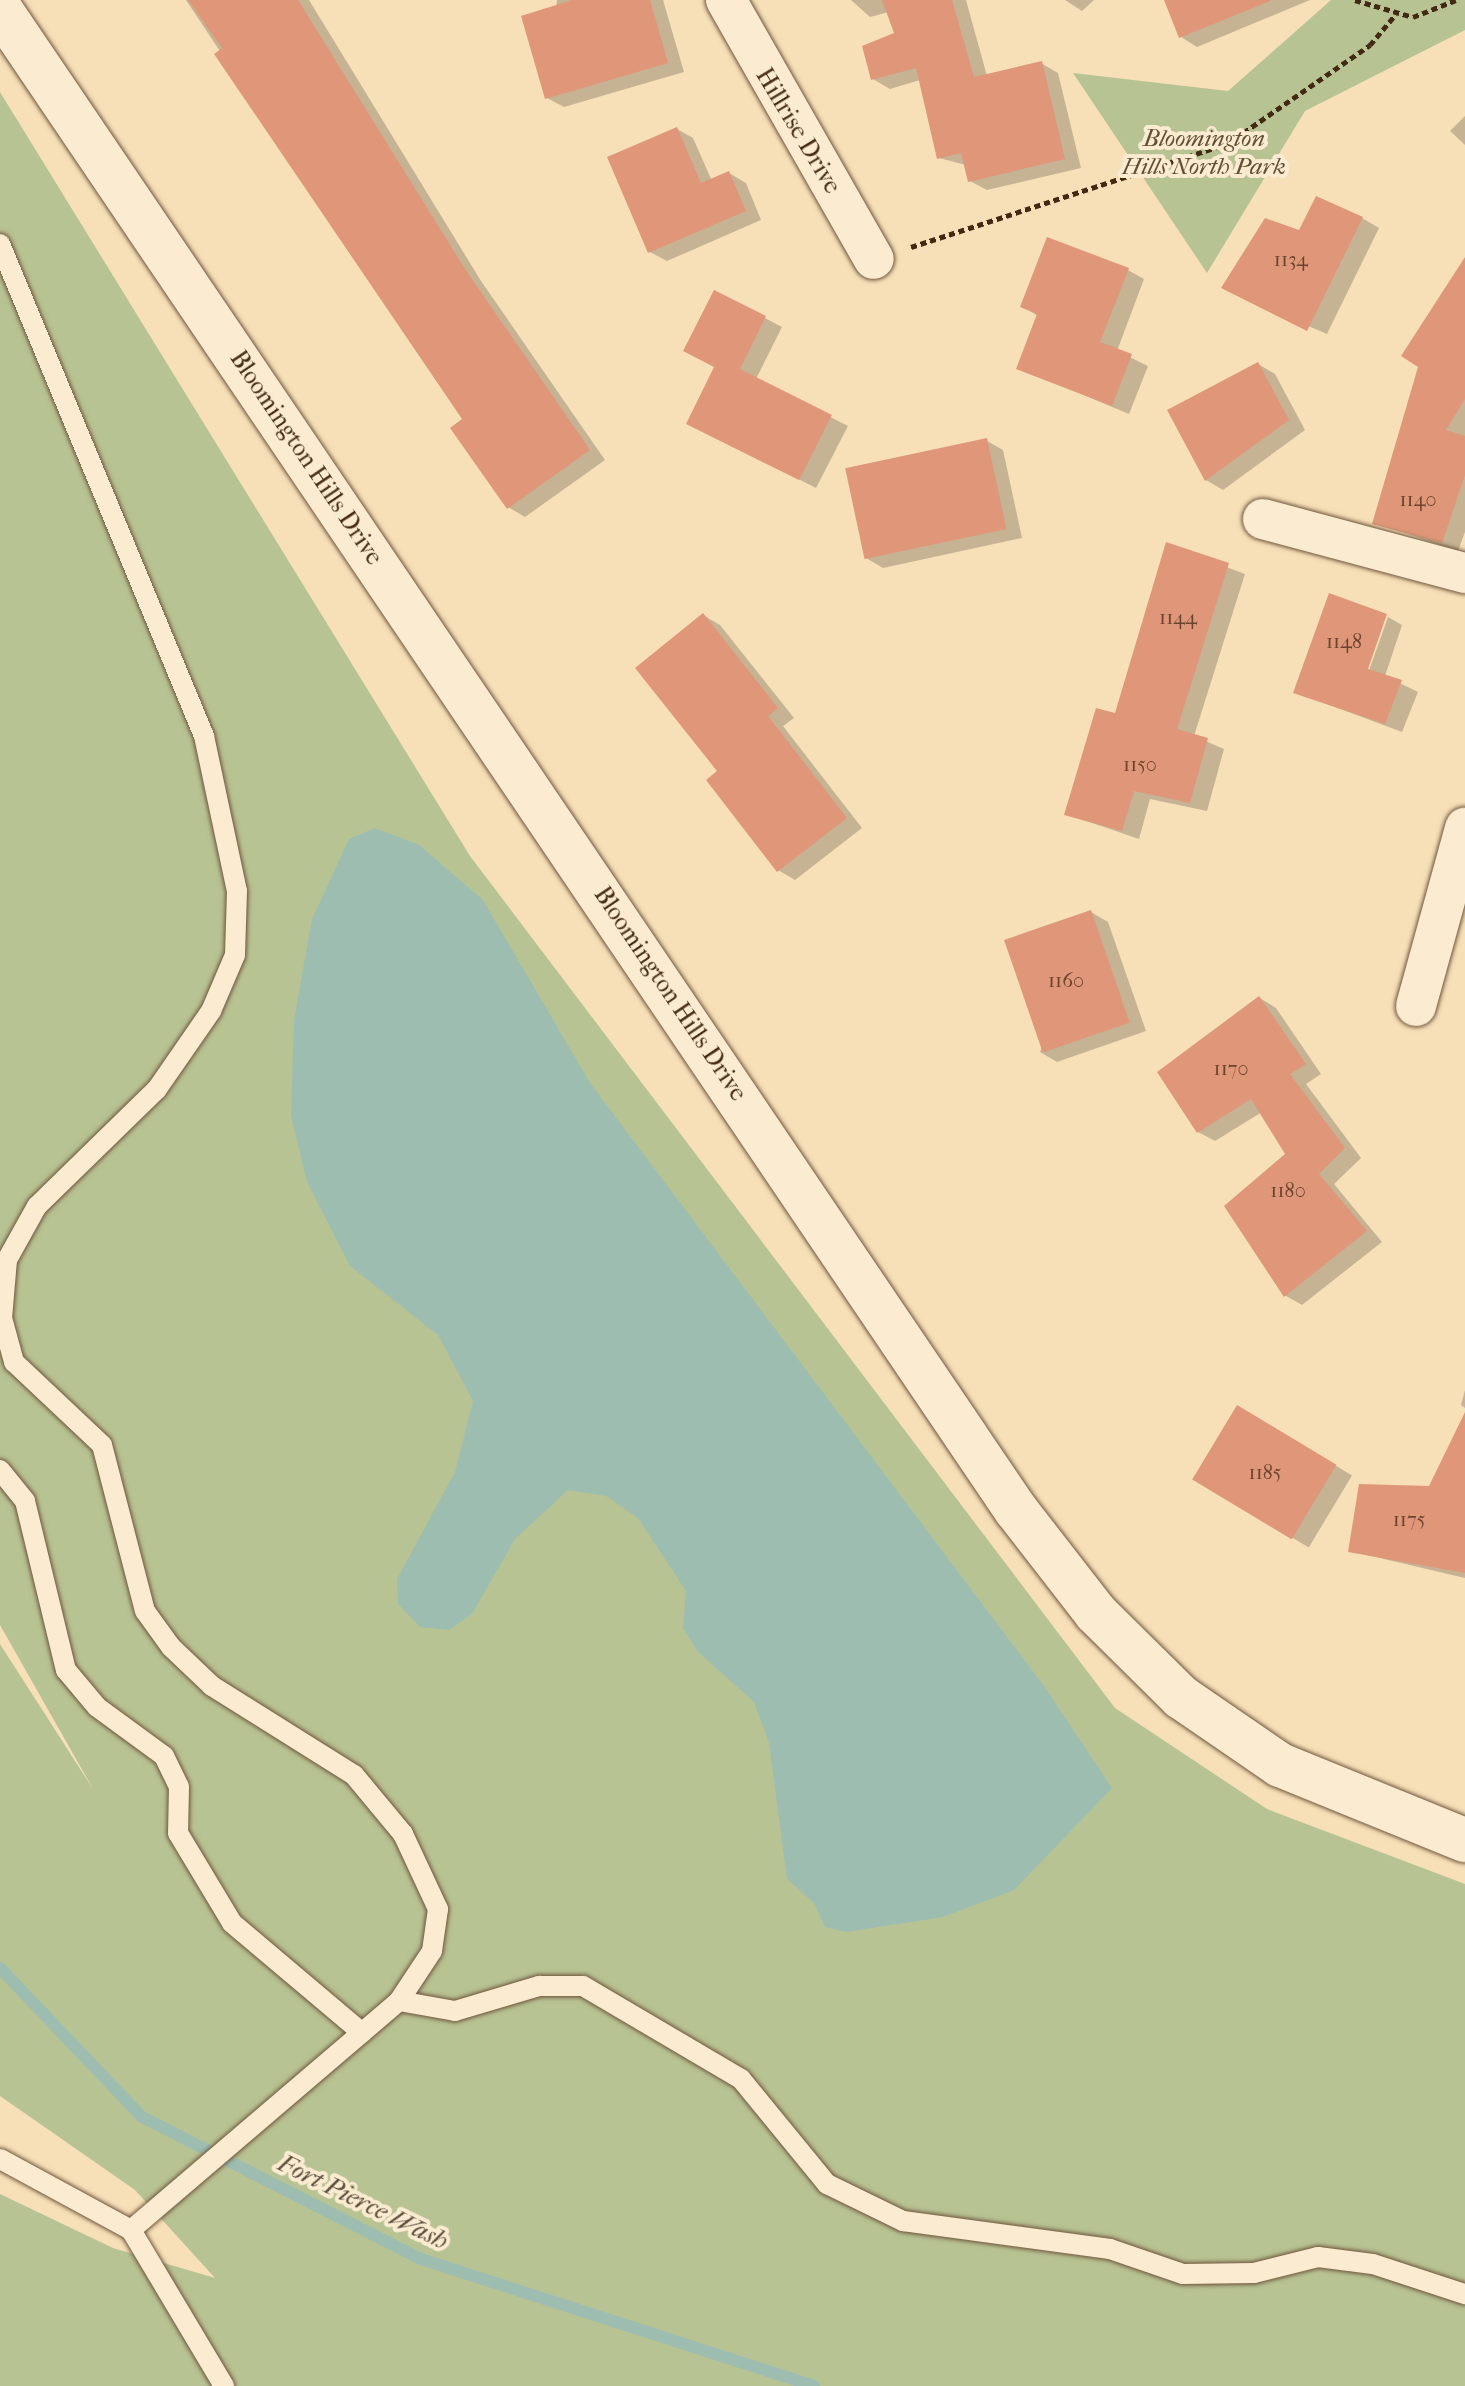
<!DOCTYPE html>
<style>
body{margin:0}
#map{position:relative;width:1465px;height:2386px;overflow:hidden;background:#f7e0b8;font-family:"IM FELL French Canon",serif}
div>[style]{position:absolute}
.green>*{inset:0;background:#b8c393}
.water>*{inset:0;background:#9dbdb1}
.shadow>*{inset:0;background:#0003;transform-origin:0 0}
.stream>*{height:12px;margin:-6px;padding:0 6px;transform-origin:6px;border-radius:6px;background:#9dbdb1}
.building>*{inset:0;background:#df9679;transform-origin:0 0}
.path>*{height:5px;margin-top:-2.5px;transform-origin:0;background:repeating-linear-gradient(90deg,#432814 0 6px,transparent 0 10px)}
.roads{filter:drop-shadow(0 0 2px #70563d) drop-shadow(0 0 2px #70563d)}
.service>*{height:20px;margin:-10px;padding:0 10px;transform-origin:10px;border-radius:10px;background:#faebd1}
.minor>*{height:40px;margin:-20px;padding:0 20px;transform-origin:20px;border-radius:20px;background:#faebd1}
.tertiary>*{height:44px;margin:-22px;padding:0 22px;transform-origin:22px;border-radius:22px;background:#faebd1}
span{translate:-50% -50%;white-space:nowrap;text-align:center;line-height:1.15;-webkit-text-stroke:8px #faebd1;paint-order:stroke}
.number-label{font-size:20px;color:#6a442d}
.number-label span{-webkit-text-stroke-width:0}
.street-label{font-size:24px;color:#432814}
.park-label{font-size:24px;color:#604f34;font-style:italic}
.water-label{font-size:26px;color:#5a4d3b;font-style:italic}
</style>
<div id="map">
<div class="green">
<i style="clip-path:polygon(1331px 0,1465px 0,1465px 30px,1305px 111px,1207px 273px,1073px 73px,1228px 91px)"></i>
<i style="clip-path:polygon(0 92px,470px 856px,1115px 1708px,1267px 1809px,1465px 1884px,1465px 2386px,0 2386px,0 2194px,113px 2248px,215px 2278px,135px 2190px,0 2096px,0 1644px,93px 1789px,0 1625px)"></i>
</div>
<div class="water">
<i style="clip-path:polygon(375px 828px,419px 845px,483px 900px,590px 1083px,1044px 1686px,1112px 1788px,1014px 1890px,943px 1917px,846px 1932px,825px 1927px,814px 1903px,787px 1879px,769px 1743px,754px 1702px,697px 1651px,683px 1628px,686px 1591px,638px 1518px,606px 1496px,568px 1490px,515px 1539px,472px 1614px,449px 1630px,420px 1627px,398px 1604px,397px 1579px,455px 1472px,473px 1401px,438px 1335px,350px 1266px,307px 1182px,291px 1116px,294px 1020px,312px 919px,349px 839px)"></i>
</div>
<div class="shadow">
<i style="clip-path:polygon(186px 0,309px 0,481px 281px,605px 460px,525px 517px,508px 507px,465px 420px)"></i>
<i style="clip-path:polygon(557px 0,663px 0,684px 72px,564px 107px,547px 98px)"></i>
<i style="clip-path:polygon(851px 0,966px 0,987px 76px,1041px 63px,1058px 73px,1081px 168px,987px 190px,970px 181px,966px 165px,939px 158px,920px 80px,890px 89px,873px 79px,897px 34px,889px 12px,870px 17px)"></i>
<i style="clip-path:polygon(1065px 0,1094px 0,1082px 11px)"></i>
<i style="clip-path:polygon(1166px 0,1310px 0,1197px 47px,1181px 37px)"></i>
<i style="clip-path:polygon(1465px 116px,1465px 145px,1450px 131px)"></i>
<i style="clip-path:polygon(677px 129px,693px 138px,712px 181px,729px 173px,746px 183px,761px 220px,667px 261px,650px 252px)"></i>
<i style="clip-path:polygon(1362px 218px,1379px 228px,1327px 334px,1240px 297px,1300px 232px)"></i>
<i style="clip-path:polygon(1465px 261px,1465px 532px,1458px 551px,1375px 523px)"></i>
<i style="clip-path:polygon(1128px 270px,1144px 279px,1117px 351px,1148px 366px,1129px 414px,1019px 368px,1038px 316px,1022px 306px)"></i>
<i style="clip-path:polygon(715px 292px,782px 327px,756px 379px,848px 426px,816px 488px,705px 432px,717px 367px)"></i>
<i style="clip-path:polygon(1258px 364px,1275px 374px,1305px 430px,1223px 490px,1206px 480px)"></i>
<i style="clip-path:polygon(987px 441px,1003px 450px,1022px 538px,883px 568px,866px 558px)"></i>
<i style="clip-path:polygon(1167px 545px,1245px 574px,1194px 736px,1224px 749px,1207px 811px,1150px 799px,1139px 839px,1066px 814px,1117px 715px)"></i>
<i style="clip-path:polygon(703px 615px,720px 625px,794px 718px,783px 726px,862px 828px,795px 880px,778px 870px,720px 772px)"></i>
<i style="clip-path:polygon(1388px 617px,1402px 625px,1385px 676px,1418px 692px,1402px 732px,1295px 692px,1366px 679px)"></i>
<i style="clip-path:polygon(1091px 912px,1108px 922px,1146px 1031px,1057px 1062px,1040px 1052px)"></i>
<i style="clip-path:polygon(1260px 998px,1276px 1008px,1321px 1074px,1306px 1084px,1361px 1158px,1334px 1184px,1382px 1242px,1302px 1305px,1286px 1296px,1227px 1207px,1288px 1154px,1262px 1112px,1215px 1141px,1198px 1132px)"></i>
<i style="clip-path:polygon(1465px 1390px,1465px 1408px,1461px 1405px)"></i>
<i style="left:1238px;top:1407px;width:133px;height:84px;rotate:31deg"></i>
<i style="clip-path:polygon(1465px 1457px,1465px 1578px,1350px 1551px,1431px 1488px)"></i>
</div>
<div class="stream">
<i style="left:0;top:1968px;width:206px;rotate:46.4deg"></i>
<i style="left:142px;top:2117px;width:313px;rotate:27deg"></i>
<i style="left:421px;top:2259px;width:413px;rotate:17.9deg"></i>
</div>
<div class="building">
<i style="clip-path:polygon(188px 0,298px 0,465px 269px,590px 450px,507px 509px,450px 428px,462px 419px,214px 54px,222px 48px)"></i>
<i style="clip-path:polygon(572px 0,650px 0,668px 63px,545px 99px,521px 16px)"></i>
<i style="clip-path:polygon(882px 0,952px 0,974px 77px,1042px 61px,1065px 159px,968px 182px,961px 153px,937px 159px,916px 68px,871px 80px,862px 46px,894px 33px)"></i>
<i style="clip-path:polygon(1164px 0,1270px 0,1270px 1px,1179px 38px)"></i>
<i style="clip-path:polygon(677px 127px,701px 183px,729px 171px,746px 211px,648px 253px,607px 157px)"></i>
<i style="clip-path:polygon(1316px 196px,1363px 217px,1307px 331px,1221px 288px,1265px 218px,1299px 230px)"></i>
<i style="clip-path:polygon(1047px 237px,1129px 268px,1100px 342px,1132px 354px,1112px 406px,1016px 369px,1037px 314px,1020px 307px)"></i>
<i style="clip-path:polygon(1465px 257px,1465px 399px,1446px 430px,1465px 436px,1465px 475px,1442px 543px,1372px 524px,1418px 367px,1401px 356px)"></i>
<i style="clip-path:polygon(714px 290px,766px 316px,740px 369px,832px 415px,799px 480px,686px 424px,714px 367px,683px 351px)"></i>
<i style="clip-path:polygon(1258px 362px,1289px 420px,1205px 481px,1167px 410px)"></i>
<i style="left:987px;top:438px;width:93px;height:145px;rotate:78deg"></i>
<i style="clip-path:polygon(1166px 542px,1229px 563px,1177px 729px,1208px 738px,1190px 803px,1134px 791px,1122px 831px,1064px 815px,1096px 708px,1115px 713px)"></i>
<i style="clip-path:polygon(1329px 593px,1387px 614px,1368px 669px,1402px 680px,1385px 724px,1293px 693px)"></i>
<i style="clip-path:polygon(703px 613px,778px 708px,768px 716px,847px 818px,777px 872px,706px 780px,717px 771px,635px 668px)"></i>
<i style="left:1091px;top:910px;width:119px;height:92px;rotate:71deg"></i>
<i style="clip-path:polygon(1259px 996px,1306px 1064px,1290px 1074px,1345px 1148px,1319px 1174px,1367px 1231px,1284px 1297px,1224px 1206px,1285px 1154px,1251px 1099px,1197px 1133px,1157px 1072px)"></i>
<i style="left:1237px;top:1405px;width:116px;height:87px;rotate:31deg"></i>
<i style="clip-path:polygon(1465px 1412px,1465px 1573px,1348px 1552px,1359px 1484px,1429px 1486px)"></i>
</div>
<div class="path">
<i style="left:1355px;top:0;width:60px;rotate:16.3deg"></i>
<i style="left:1413px;top:17px;width:46px;rotate:-21.6deg"></i>
<i style="left:911px;top:247px;width:332px;rotate:-18.1deg"></i>
<i style="left:1227px;top:144px;width:174px;rotate:-34.7deg"></i>
<i style="left:1370px;top:45px;width:40px;rotate:-50deg"></i>
</div>
<div class="roads">
<div class="service">
<i style="left:0;top:244px;width:533px;rotate:67.48deg"></i>
<i style="left:204px;top:736px;width:158px;rotate:78deg"></i>
<i style="left:237px;top:891px;width:64px;rotate:91.8deg"></i>
<i style="left:235px;top:955px;width:61px;rotate:113.2deg"></i>
<i style="left:211px;top:1011px;width:95px;rotate:124.7deg"></i>
<i style="left:157px;top:1089px;width:168px;rotate:135.7deg"></i>
<i style="left:37px;top:1206px;width:62px;rotate:119.1deg"></i>
<i style="left:7px;top:1260px;width:58px;rotate:94.9deg"></i>
<i style="left:2px;top:1318px;width:46px;rotate:74.7deg"></i>
<i style="left:14px;top:1362px;width:121px;rotate:43.3deg"></i>
<i style="left:102px;top:1445px;width:171px;rotate:75.5deg"></i>
<i style="left:145px;top:1611px;width:44px;rotate:54.2deg"></i>
<i style="left:171px;top:1647px;width:57px;rotate:43.6deg"></i>
<i style="left:212px;top:1686px;width:168px;rotate:32.1deg"></i>
<i style="left:354px;top:1775px;width:77px;rotate:50.3deg"></i>
<i style="left:403px;top:1834px;width:83px;rotate:65deg"></i>
<i style="left:438px;top:1909px;width:42px;rotate:98.1deg"></i>
<i style="left:432px;top:1951px;width:60px;rotate:123.4deg"></i>
<i style="left:399px;top:2001px;width:353px;rotate:139.5deg"></i>
<i style="left:131px;top:2230px;width:149px;rotate:-151.5deg"></i>
<i style="left:0;top:1470px;width:40px;rotate:51deg"></i>
<i style="left:25px;top:1501px;width:174px;rotate:76.4deg"></i>
<i style="left:66px;top:1670px;width:48px;rotate:50deg"></i>
<i style="left:97px;top:1707px;width:83px;rotate:36.2deg"></i>
<i style="left:164px;top:1756px;width:34px;rotate:64deg"></i>
<i style="left:179px;top:1787px;width:46px;rotate:91.2deg"></i>
<i style="left:178px;top:1833px;width:105px;rotate:59deg"></i>
<i style="left:232px;top:1923px;width:170px;rotate:40.2deg"></i>
<i style="left:399px;top:2001px;width:57px;rotate:10.1deg"></i>
<i style="left:455px;top:2011px;width:88px;rotate:-16.6deg"></i>
<i style="left:539px;top:1986px;width:44px"></i>
<i style="left:583px;top:1986px;width:183px;rotate:30.5deg"></i>
<i style="left:741px;top:2079px;width:136px;rotate:50.7deg"></i>
<i style="left:827px;top:2184px;width:85px;rotate:26deg"></i>
<i style="left:903px;top:2221px;width:209px;rotate:7.7deg"></i>
<i style="left:1110px;top:2249px;width:77px;rotate:18.9deg"></i>
<i style="left:1183px;top:2274px;width:71px;rotate:-0.8deg"></i>
<i style="left:1254px;top:2273px;width:66px;rotate:-14deg"></i>
<i style="left:1318px;top:2257px;width:55px;rotate:7.3deg"></i>
<i style="left:1373px;top:2264px;width:97px;rotate:18.1deg"></i>
<i style="left:131px;top:2230px;width:182px;rotate:59.2deg"></i>
</div>
<div class="minor">
<i style="left:726px;top:0;width:298px;rotate:60.3deg"></i>
<i style="left:1263px;top:519px;width:209px;rotate:15deg"></i>
<i style="left:1416px;top:1006px;width:185px;rotate:-74.6deg"></i>
</div>
<div class="tertiary">
<i style="left:0;top:9px;width:1813px;rotate:55.91deg"></i>
<i style="left:1016px;top:1510px;width:130px;rotate:52.2deg"></i>
<i style="left:1096px;top:1613px;width:120px;rotate:44.7deg"></i>
<i style="left:1181px;top:1697px;width:120px;rotate:34.5deg"></i>
<i style="left:1280px;top:1765px;width:200px;rotate:22.1deg"></i>
</div>
</div>
<div class="number-label">
<span style="left:1291px;top:259px">1134</span>
<span style="left:1418px;top:499px">1140</span>
<span style="left:1178px;top:617px">1144</span>
<span style="left:1344px;top:641px">1148</span>
<span style="left:1140px;top:764px">1150</span>
<span style="left:1066px;top:980px">1160</span>
<span style="left:1231px;top:1068px">1170</span>
<span style="left:1288px;top:1190px">1180</span>
<span style="left:1265px;top:1472px">1185</span>
<span style="left:1409px;top:1519px">1175</span>
</div>
<div class="street-label">
<span style="left:798px;top:131px;rotate:59deg">Hillrise Drive</span>
<span style="left:306px;top:458px;rotate:56deg">Bloomington Hills Drive</span>
<span style="left:670px;top:994px;rotate:56deg">Bloomington Hills Drive</span>
</div>
<div class="park-label">
<span style="left:1204px;top:153px">Bloomington<br>Hills North Park</span>
</div>
<div class="water-label">
<span style="left:363px;top:2202px;rotate:26deg">Fort Pierce Wash</span>
</div>
</div>
